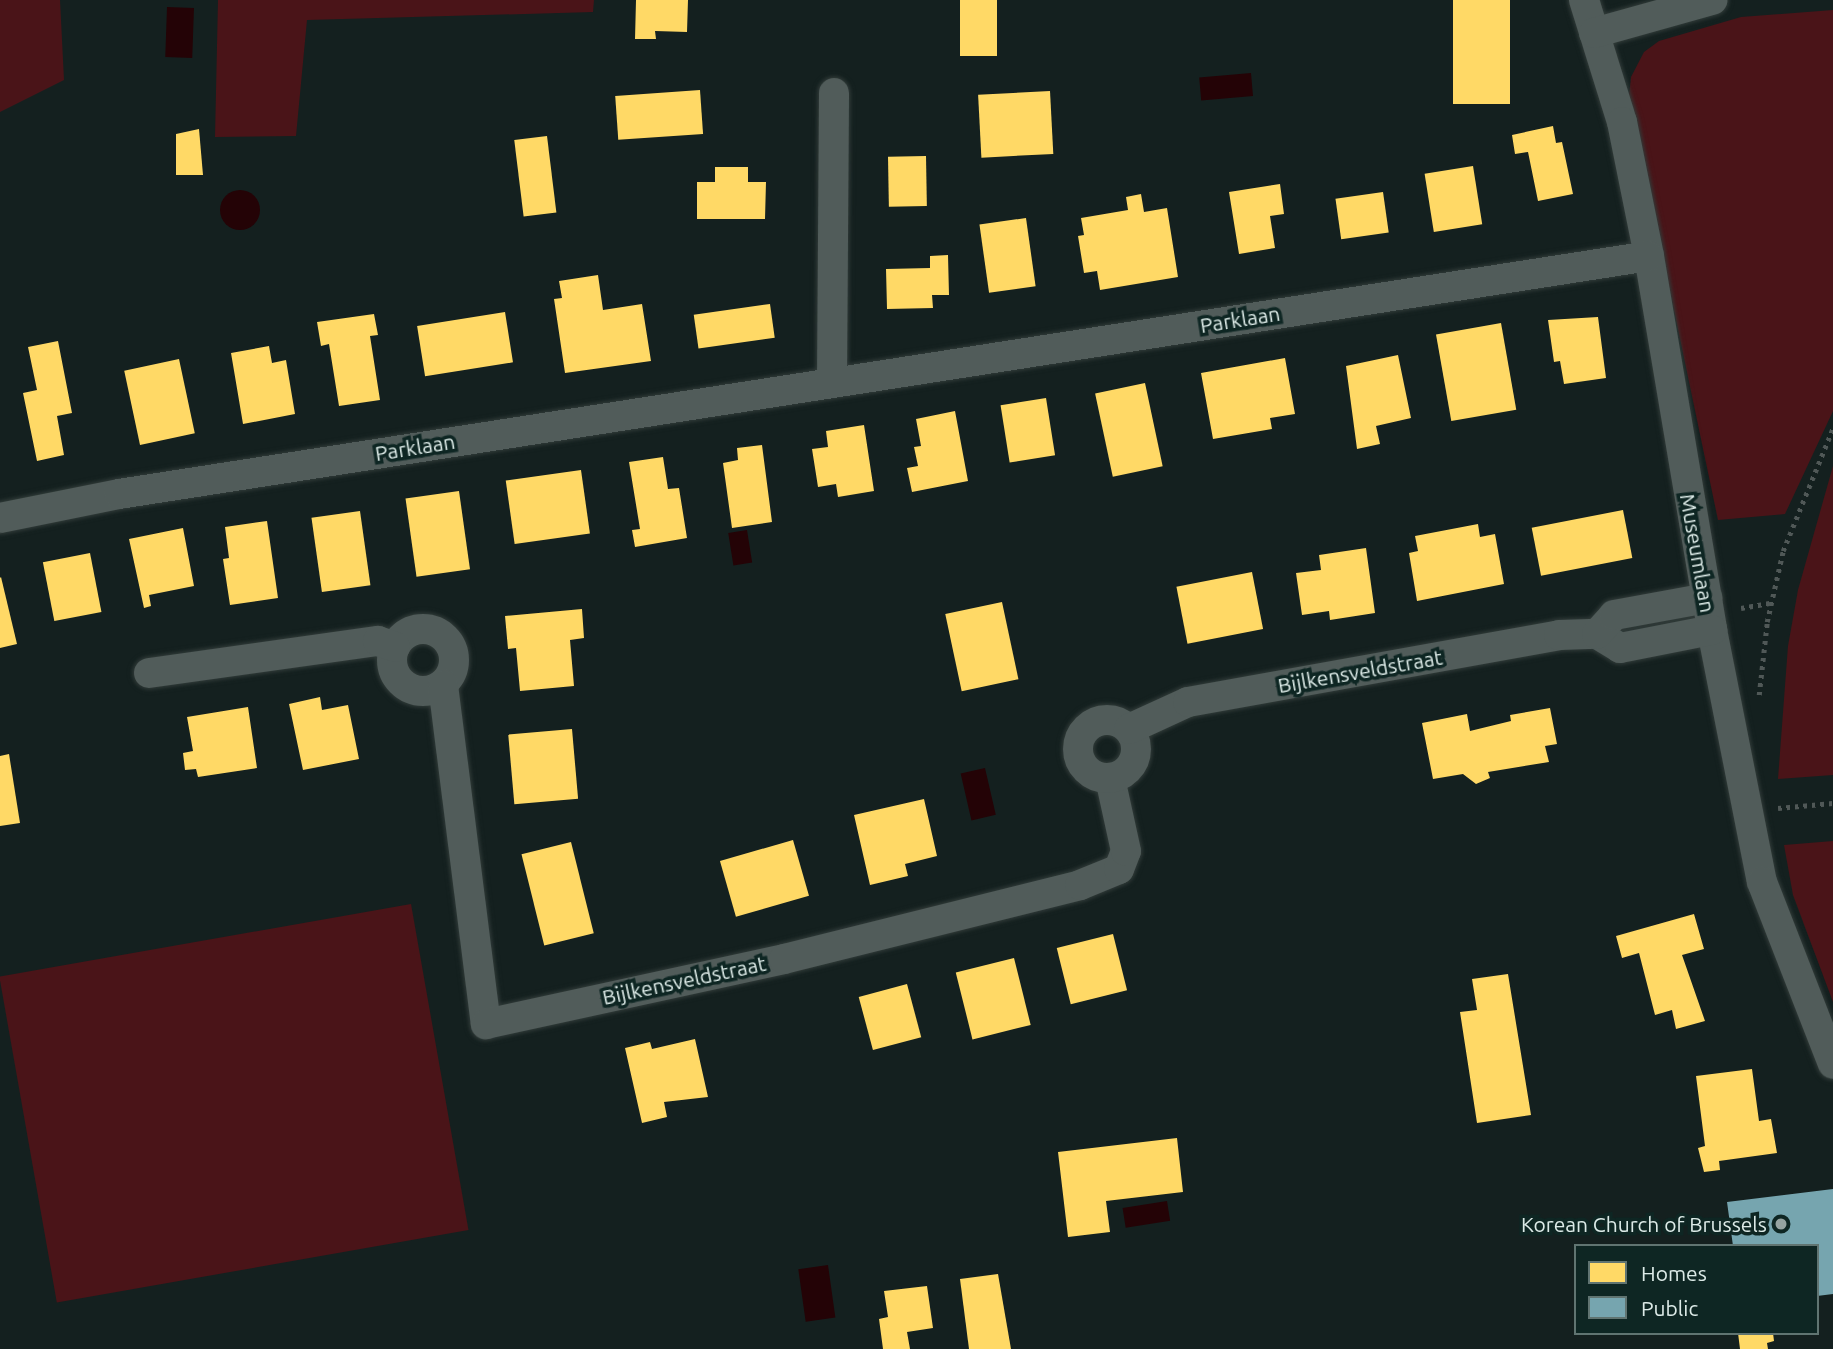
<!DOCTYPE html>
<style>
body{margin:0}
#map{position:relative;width:1833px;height:1349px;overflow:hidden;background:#14201f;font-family:Ubuntu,sans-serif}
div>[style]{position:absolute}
.green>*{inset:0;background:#4a1418;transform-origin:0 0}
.water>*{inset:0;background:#240306;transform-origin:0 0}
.round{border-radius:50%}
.homes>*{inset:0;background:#ffd966;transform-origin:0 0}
.public>*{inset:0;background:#76a5af}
.path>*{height:4.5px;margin-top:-2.25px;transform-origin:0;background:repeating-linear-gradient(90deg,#505857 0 3.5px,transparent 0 8.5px)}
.roads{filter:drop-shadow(0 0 2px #313b39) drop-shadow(0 0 2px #313b39)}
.minor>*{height:30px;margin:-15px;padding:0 15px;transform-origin:15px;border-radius:15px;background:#515c5a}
.minor>.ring{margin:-15px;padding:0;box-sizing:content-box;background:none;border:30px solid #515c5a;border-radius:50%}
.dots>*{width:19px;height:19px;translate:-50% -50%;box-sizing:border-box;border:4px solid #0e2623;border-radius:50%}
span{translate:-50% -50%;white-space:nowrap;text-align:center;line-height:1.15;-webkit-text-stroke:7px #0e2623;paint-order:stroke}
.street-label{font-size:21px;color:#dceae7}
.poi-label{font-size:21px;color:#dceae7}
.right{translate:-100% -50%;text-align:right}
.legend{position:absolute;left:1574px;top:1244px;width:245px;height:91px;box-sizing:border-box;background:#0e2623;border:2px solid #607471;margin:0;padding:9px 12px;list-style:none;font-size:21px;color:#dceae7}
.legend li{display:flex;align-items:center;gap:14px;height:35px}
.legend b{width:35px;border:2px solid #607471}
</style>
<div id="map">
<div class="green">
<i style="clip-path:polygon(0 0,60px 0,64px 80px,0 112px)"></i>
<i style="clip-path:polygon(218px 0,594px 0,593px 12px,307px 20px,296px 136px,215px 137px)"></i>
<i style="clip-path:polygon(1833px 10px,1833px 411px,1785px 514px,1718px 520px,1629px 96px,1631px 77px,1644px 52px,1659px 41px,1741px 17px)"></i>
<i style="clip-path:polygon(1833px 466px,1833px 775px,1778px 779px,1788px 646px,1798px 590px)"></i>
<i style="clip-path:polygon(1833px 841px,1833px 1002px,1793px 895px,1784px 845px)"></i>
<i style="left:411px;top:904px;width:331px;height:418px;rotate:80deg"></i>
</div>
<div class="water">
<i style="left:167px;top:7px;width:27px;height:50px;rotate:2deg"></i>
<i style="left:1251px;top:73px;width:23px;height:52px;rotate:85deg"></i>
<i class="round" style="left:220px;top:190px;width:40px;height:40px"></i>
<i style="left:747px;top:530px;width:33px;height:19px;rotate:81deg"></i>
<i style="left:985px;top:768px;width:48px;height:25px;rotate:77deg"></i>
<i style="left:1167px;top:1201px;width:20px;height:45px;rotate:81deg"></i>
<i style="left:828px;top:1265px;width:53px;height:30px;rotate:82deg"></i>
</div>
<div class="homes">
<i style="clip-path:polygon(636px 0,688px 0,687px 32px,655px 31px,656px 39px,635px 39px)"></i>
<i style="left:960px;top:0;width:37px;height:56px"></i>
<i style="left:1453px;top:0;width:57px;height:104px"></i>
<i style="left:700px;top:90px;width:44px;height:85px;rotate:86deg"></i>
<i style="left:1050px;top:91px;width:63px;height:72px;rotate:87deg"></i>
<i style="clip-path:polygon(1553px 126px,1556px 143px,1562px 142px,1573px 194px,1538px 201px,1528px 152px,1515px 154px,1512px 135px)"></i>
<i style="clip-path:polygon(199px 129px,203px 175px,176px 175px,176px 134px)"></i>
<i style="left:547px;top:136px;width:77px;height:33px;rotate:83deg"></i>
<i style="left:926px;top:156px;width:50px;height:38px;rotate:89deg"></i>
<i style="left:1473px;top:166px;width:59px;height:49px;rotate:81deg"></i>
<i style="clip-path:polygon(715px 167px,748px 167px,748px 182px,766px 182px,765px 219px,697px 219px,697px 182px,715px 182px)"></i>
<i style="clip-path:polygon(1280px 184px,1284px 214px,1270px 216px,1275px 248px,1239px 254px,1229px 192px)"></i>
<i style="left:1383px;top:192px;width:41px;height:48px;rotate:82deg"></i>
<i style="clip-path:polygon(1141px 194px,1144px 212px,1167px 208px,1178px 277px,1100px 290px,1097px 271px,1084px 273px,1078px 236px,1084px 235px,1081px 218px,1128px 210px,1126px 197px)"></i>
<i style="left:1026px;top:218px;width:69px;height:47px;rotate:82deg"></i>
<i style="clip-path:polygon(948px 255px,949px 295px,932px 295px,933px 308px,887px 309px,886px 269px,930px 268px,930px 256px)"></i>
<i style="clip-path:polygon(598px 275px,603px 310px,642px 304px,651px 361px,565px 373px,554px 299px,562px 298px,559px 281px)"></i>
<i style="left:770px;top:304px;width:34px;height:77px;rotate:82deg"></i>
<i style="left:505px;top:312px;width:51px;height:89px;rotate:81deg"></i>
<i style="clip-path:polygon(374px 314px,378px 335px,370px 336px,380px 400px,339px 406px,329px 344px,321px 346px,317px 322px)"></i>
<i style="clip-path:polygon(1598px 317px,1606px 378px,1564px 384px,1560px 361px,1554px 362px,1548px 320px)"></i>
<i style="left:1501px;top:323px;width:88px;height:66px;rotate:80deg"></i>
<i style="clip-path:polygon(58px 341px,72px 413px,57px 416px,64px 455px,37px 461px,23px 393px,37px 390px,28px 347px)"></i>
<i style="clip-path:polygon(269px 346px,272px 363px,286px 360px,295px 414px,243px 424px,231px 353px)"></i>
<i style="clip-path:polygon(1398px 355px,1411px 418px,1376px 426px,1380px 444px,1357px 449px,1346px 366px)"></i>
<i style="clip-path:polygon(1285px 358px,1295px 414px,1270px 418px,1272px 429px,1213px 439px,1201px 373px)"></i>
<i style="left:179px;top:359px;width:76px;height:56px;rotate:78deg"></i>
<i style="left:1145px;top:383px;width:85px;height:51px;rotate:78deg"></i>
<i style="left:1046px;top:398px;width:58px;height:46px;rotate:81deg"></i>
<i style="clip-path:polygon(955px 411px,968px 481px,912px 492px,907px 468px,918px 466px,914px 447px,921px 446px,916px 419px)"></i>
<i style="clip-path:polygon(864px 425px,874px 491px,838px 497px,836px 484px,818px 487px,812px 449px,828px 447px,826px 431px)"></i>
<i style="clip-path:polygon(762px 445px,772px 522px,732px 528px,723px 463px,738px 460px,737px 448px)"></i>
<i style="clip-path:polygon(663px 457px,668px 489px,679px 488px,687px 538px,635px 547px,632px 530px,640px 529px,629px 462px)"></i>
<i style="left:581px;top:470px;width:64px;height:76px;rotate:82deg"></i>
<i style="left:459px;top:491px;width:79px;height:54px;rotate:82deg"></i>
<i style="left:1623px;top:510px;width:49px;height:93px;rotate:79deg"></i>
<i style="left:360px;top:511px;width:75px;height:49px;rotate:82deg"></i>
<i style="clip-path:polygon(267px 521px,278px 598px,230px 605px,223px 559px,229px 558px,225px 527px)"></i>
<i style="clip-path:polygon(1478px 524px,1480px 537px,1495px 534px,1504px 584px,1417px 601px,1409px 553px,1418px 551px,1415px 536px)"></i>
<i style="clip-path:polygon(183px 528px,194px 586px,149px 595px,151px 606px,144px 608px,129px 539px)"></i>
<i style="clip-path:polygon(1366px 548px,1375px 613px,1330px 620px,1329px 611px,1302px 615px,1296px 573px,1321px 570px,1319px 555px)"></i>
<i style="left:90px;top:553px;width:60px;height:48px;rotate:79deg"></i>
<i style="left:1252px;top:572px;width:58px;height:77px;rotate:79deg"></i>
<i style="clip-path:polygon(1px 577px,17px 644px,0 648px,0 578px)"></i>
<i style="left:1002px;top:602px;width:79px;height:58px;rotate:78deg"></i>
<i style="clip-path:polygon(582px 609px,584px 638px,570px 640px,574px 686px,520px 691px,516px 648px,508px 649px,505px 616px)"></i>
<i style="clip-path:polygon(320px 697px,322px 710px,348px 705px,359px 759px,303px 770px,289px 704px)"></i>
<i style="clip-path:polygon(248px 707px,257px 768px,198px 777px,196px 769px,185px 770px,183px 753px,193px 751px,187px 717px)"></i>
<i style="clip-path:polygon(1550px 708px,1557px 744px,1545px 746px,1549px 762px,1488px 772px,1490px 778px,1476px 784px,1463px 774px,1433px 779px,1422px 723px,1467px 714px,1470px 731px,1511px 721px,1510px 715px)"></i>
<i style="left:572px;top:729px;width:70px;height:64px;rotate:85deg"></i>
<i style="clip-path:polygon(9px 754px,20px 823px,0 826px,0 756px)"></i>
<i style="clip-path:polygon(924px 799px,937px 856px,905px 864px,908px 876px,870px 885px,854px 815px)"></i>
<i style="left:793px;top:840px;width:58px;height:76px;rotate:74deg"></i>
<i style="left:571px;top:842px;width:94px;height:51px;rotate:76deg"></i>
<i style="clip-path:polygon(1694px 914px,1704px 949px,1682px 955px,1705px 1021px,1676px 1029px,1672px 1010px,1655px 1015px,1639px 953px,1622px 958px,1616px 936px)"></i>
<i style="left:1113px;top:934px;width:58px;height:58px;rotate:76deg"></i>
<i style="left:1014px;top:958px;width:69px;height:60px;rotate:76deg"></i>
<i style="clip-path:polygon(1508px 974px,1531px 1115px,1477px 1123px,1460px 1012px,1477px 1010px,1472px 979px)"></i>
<i style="left:907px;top:984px;width:55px;height:50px;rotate:75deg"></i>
<i style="clip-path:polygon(695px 1039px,708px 1097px,664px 1102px,667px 1117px,642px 1123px,625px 1048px,650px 1042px,652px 1049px)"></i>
<i style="clip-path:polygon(1752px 1069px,1759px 1121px,1771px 1119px,1777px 1153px,1719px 1161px,1720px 1170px,1704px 1172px,1698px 1148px,1705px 1146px,1696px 1076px)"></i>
<i style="clip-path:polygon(1177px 1138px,1183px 1192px,1106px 1201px,1110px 1232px,1068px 1237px,1058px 1152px)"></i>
<i style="clip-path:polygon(998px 1274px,1011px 1349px,969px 1349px,960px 1279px)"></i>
<i style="clip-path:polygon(927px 1286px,933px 1328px,907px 1332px,910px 1349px,883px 1349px,879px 1319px,888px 1317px,884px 1291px)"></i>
<i style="clip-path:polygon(1738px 1333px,1773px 1333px,1774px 1341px,1767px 1343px,1768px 1349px,1740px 1349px)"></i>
</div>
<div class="public">
<i style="clip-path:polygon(1833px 1189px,1833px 1294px,1817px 1296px,1817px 1246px,1733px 1246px,1727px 1202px)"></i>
</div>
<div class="path">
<i style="left:1741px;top:608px;width:29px;rotate:-10deg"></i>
<i style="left:1759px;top:695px;width:73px;rotate:-83.7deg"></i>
<i style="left:1767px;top:622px;width:73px;rotate:-77.3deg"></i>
<i style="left:1783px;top:551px;width:133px;rotate:-67.9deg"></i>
<i style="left:1778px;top:808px;width:55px;rotate:-5.2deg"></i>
</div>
<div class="roads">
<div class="minor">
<i style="left:1584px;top:0;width:128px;rotate:72.7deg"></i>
<i style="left:1622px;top:122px;width:137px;rotate:78.6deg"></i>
<i style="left:1649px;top:256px;width:379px;rotate:80.4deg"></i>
<i style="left:1712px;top:630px;width:257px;rotate:78.8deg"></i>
<i style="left:1762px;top:882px;width:195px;rotate:68.7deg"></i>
<i style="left:1594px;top:33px;width:123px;rotate:-15.6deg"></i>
<i style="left:832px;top:382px;width:289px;rotate:-89.6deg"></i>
<i style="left:0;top:518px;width:121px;rotate:-11.4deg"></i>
<i style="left:119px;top:494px;width:1548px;rotate:-8.84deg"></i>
<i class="ring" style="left:392px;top:629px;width:32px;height:32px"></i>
<i style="left:1597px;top:634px;width:27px;rotate:31deg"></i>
<i style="left:1620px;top:648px;width:94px;rotate:-11.1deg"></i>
<i style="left:149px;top:673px;width:231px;rotate:-8deg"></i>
<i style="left:378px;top:641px;width:18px;rotate:19deg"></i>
<i style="left:443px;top:685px;width:342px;rotate:82.8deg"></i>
<i style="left:486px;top:1024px;width:305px;rotate:-12.3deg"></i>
<i style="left:784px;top:959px;width:305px;rotate:-14deg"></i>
<i style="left:1080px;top:885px;width:42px;rotate:-22.3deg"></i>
<i style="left:1119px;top:869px;width:19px;rotate:-69deg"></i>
<i style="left:1126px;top:851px;width:75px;rotate:-102.4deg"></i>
<i class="ring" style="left:1078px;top:720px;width:28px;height:28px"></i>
<i style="left:1129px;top:729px;width:65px;rotate:-24.6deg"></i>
<i style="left:1188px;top:702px;width:377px;rotate:-10.2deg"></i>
<i style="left:1559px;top:635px;width:38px;rotate:-2deg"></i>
<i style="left:1597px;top:634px;width:25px;rotate:-48deg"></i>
<i style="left:1614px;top:615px;width:95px;rotate:-10.4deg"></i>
</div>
</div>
<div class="dots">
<i style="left:1781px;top:1224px;background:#96a3a1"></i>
</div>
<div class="street-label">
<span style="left:1240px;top:319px;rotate:-9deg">Parklaan</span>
<span style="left:415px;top:447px;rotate:-9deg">Parklaan</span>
<span style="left:1698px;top:553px;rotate:80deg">Museumlaan</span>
<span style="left:1360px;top:671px;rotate:-10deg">Bijlkensveldstraat</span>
<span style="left:684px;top:980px;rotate:-12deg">Bijlkensveldstraat</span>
</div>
<div class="poi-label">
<span class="right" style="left:1767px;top:1224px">Korean Church of Brussels</span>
</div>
<ul class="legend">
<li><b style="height:19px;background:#ffd966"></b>Homes</li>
<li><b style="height:19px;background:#76a5af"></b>Public</li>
</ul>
</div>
